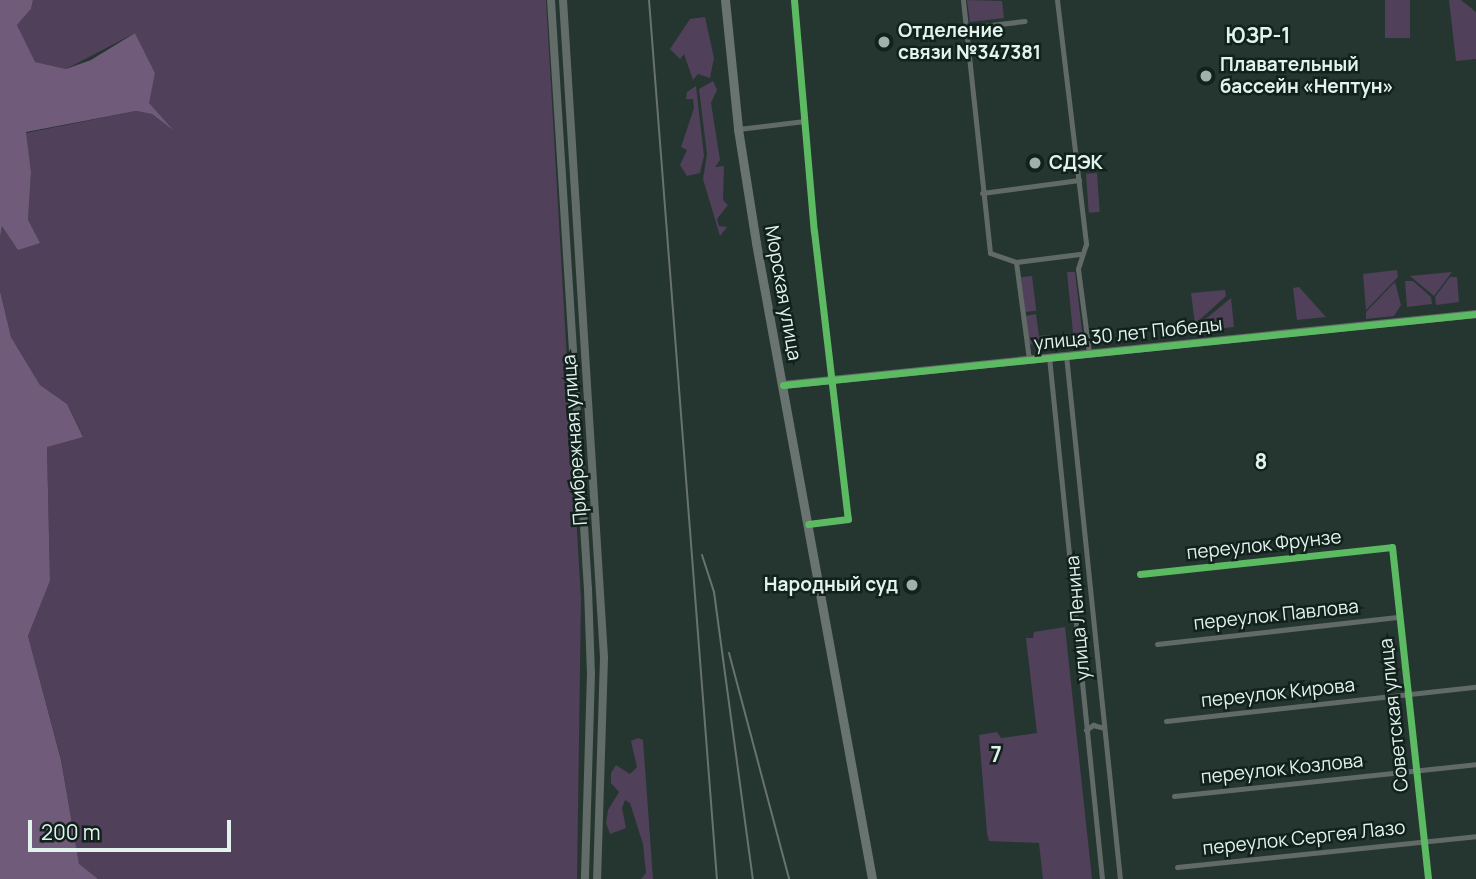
<!DOCTYPE html>
<meta charset="utf-8">
<style>
body{margin:0}
#map{position:relative;width:1476px;height:879px;overflow:hidden;background:#253630;font-family:Manrope,sans-serif}
div>[style]{position:absolute}
.green>*{inset:0;background:#504059;transform-origin:0 0}
.water>*{inset:0;background:#715b7a}
.street>*{height:5px;margin:-2.5px;padding:0 2.5px;transform-origin:2.5px;border-radius:2.5px;background:#626a67}
.secondary>*{height:8px;margin:-4px;padding:0 4px;transform-origin:4px;border-radius:4px;background:#626c68}
.primary>*{height:9px;margin:-4.5px;padding:0 4.5px;transform-origin:4.5px;border-radius:4.5px;background:#697370}
.rail>*{height:2px;margin:-1px;padding:0 1px;transform-origin:1px;border-radius:1px;background:#68726e}
.cycleway>*{height:7px;margin:-3.5px;padding:0 3.5px;transform-origin:3.5px;border-radius:3.5px;background:#5cba63}
.dots>*{width:19px;height:19px;translate:-50% -50%;box-sizing:border-box;border:4px solid #13211c;border-radius:50%}
span{translate:-50% -50%;white-space:nowrap;text-align:center;line-height:1.15;-webkit-text-stroke:5px #13211c;paint-order:stroke}
.poi-label{font-size:19px;color:#e1f3ec;font-weight:700}
.left{translate:0 -50%;text-align:left}
.right{translate:-100% -50%;text-align:right}
.street-label{font-size:19px;color:#e1f3ec}
.neighbourhood-label{font-size:21px;color:#e1f3ec;font-weight:700}
.scale{position:absolute;left:28px;top:820px;width:203px;height:32px;box-sizing:border-box;border:4px solid #e1f3ec;border-top:0;padding-left:9px;font-size:21px;line-height:24px;white-space:nowrap;color:#e1f3ec;-webkit-text-stroke:5px #13211c;paint-order:stroke}
</style>
<div id="map">
<div class="green">
<i style="clip-path:polygon(33px 0,546px 0,581px 600px,577px 879px,98px 879px,79px 865px,61px 759px,28px 636px,50px 581px,47px 446px,83px 436px,67px 404px,40px 385px,11px 337px,0 291px,0 237px,2px 226px,10px 232px,28px 220px,31px 172px,26px 133px,136px 111px,152px 114px,169px 127px,148px 103px,155px 73px,135px 33px,66px 69px,34px 62px,17px 25px,31px 9px)"></i>
<i style="clip-path:polygon(967px 0,1002px 1px,1004px 18px,970px 22px)"></i>
<i style="left:1385px;top:0;width:25px;height:38px"></i>
<i style="clip-path:polygon(1449px 0,1461px 0,1476px 12px,1476px 59px,1456px 61px)"></i>
<i style="clip-path:polygon(705px 17px,714px 58px,710px 78px,698px 74px,693px 80px,684px 54px,680px 59px,670px 49px,690px 19px)"></i>
<i style="clip-path:polygon(713px 81px,717px 90px,711px 103px,720px 160px,715px 167px,724px 166px,723px 200px,728px 205px,717px 219px,719px 226px,727px 227px,720px 236px,703px 179px,707px 154px,699px 89px)"></i>
<i style="clip-path:polygon(696px 86px,704px 156px,700px 173px,687px 176px,680px 165px,687px 150px,681px 147px,694px 108px,693px 99px,686px 99px,687px 92px)"></i>
<i style="left:1097px;top:173px;width:39px;height:11px;rotate:86deg"></i>
<i style="clip-path:polygon(1397px 270px,1398px 277px,1366px 310px,1363px 274px)"></i>
<i style="clip-path:polygon(1067px 272px,1075px 272px,1083px 339px,1062px 341px,1061px 334px,1073px 333px)"></i>
<i style="clip-path:polygon(1452px 272px,1434px 296px,1410px 276px)"></i>
<i style="left:1032px;top:276px;width:35px;height:11px;rotate:83deg"></i>
<i style="clip-path:polygon(1450px 277px,1457px 277px,1459px 302px,1436px 305px,1435px 297px)"></i>
<i style="clip-path:polygon(1405px 281px,1413px 281px,1431px 297px,1432px 304px,1407px 307px)"></i>
<i style="clip-path:polygon(1395px 282px,1401px 305px,1394px 316px,1366px 319px,1366px 312px)"></i>
<i style="clip-path:polygon(1299px 287px,1326px 317px,1297px 320px,1293px 288px)"></i>
<i style="clip-path:polygon(1225px 290px,1226px 296px,1195px 324px,1191px 293px)"></i>
<i style="clip-path:polygon(1231px 298px,1234px 327px,1197px 331px,1196px 327px)"></i>
<i style="clip-path:polygon(1036px 314px,1039px 336px,1050px 335px,1051px 342px,1028px 345px,1025px 316px)"></i>
<i style="clip-path:polygon(1065px 627px,1092px 879px,1043px 879px,1039px 843px,989px 841px,987px 833px,979px 735px,997px 732px,1001px 738px,1037px 733px,1026px 638px,1033px 638px,1034px 632px)"></i>
<i style="clip-path:polygon(638px 738px,643px 740px,653px 879px,641px 879px,646px 873px,643px 844px,630px 803px,625px 800px,622px 808px,626px 828px,610px 834px,606px 823px,608px 810px,619px 792px,611px 783px,611px 773px,616px 765px,630px 774px,637px 767px,631px 741px)"></i>
</div>
<div class="water">
<i style="clip-path:polygon(0 0,33px 0,31px 9px,17px 25px,35px 62px,66px 69px,91px 60px,135px 33px,155px 73px,149px 103px,173px 130px,152px 114px,136px 111px,26px 132px,31px 172px,28px 220px,40px 243px,18px 250px,2px 226px,0 237px)"></i>
<i style="clip-path:polygon(0 291px,11px 337px,40px 385px,67px 404px,83px 437px,47px 447px,50px 581px,28px 636px,61px 760px,79px 864px,98px 879px,0 879px)"></i>
</div>
<div class="street">
<i style="left:794px;top:0;width:232px;rotate:85.1deg"></i>
<i style="left:814px;top:231px;width:290px;rotate:83.3deg"></i>
<i style="left:848px;top:519px;width:40px;rotate:172.9deg"></i>
<i style="left:963px;top:0;width:254px;rotate:83.9deg"></i>
<i style="left:990px;top:253px;width:28px;rotate:19deg"></i>
<i style="left:1016px;top:262px;width:99px;rotate:82.4deg"></i>
<i style="left:1057px;top:0;width:246px;rotate:83.2deg"></i>
<i style="left:1086px;top:244px;width:26px;rotate:108deg"></i>
<i style="left:1078px;top:269px;width:84px;rotate:82.5deg"></i>
<i style="left:966px;top:28px;width:59px;rotate:-6.8deg"></i>
<i style="left:738px;top:129px;width:67px;rotate:-6.8deg"></i>
<i style="left:982px;top:193px;width:98px;rotate:-7.6deg"></i>
<i style="left:1016px;top:262px;width:64px;rotate:-7.2deg"></i>
<i style="left:1066px;top:355px;width:527px;rotate:84.12deg"></i>
<i style="left:1049px;top:357px;width:525px;rotate:84.2deg"></i>
<i style="left:1140px;top:574px;width:253px;rotate:-6.1deg"></i>
<i style="left:1392px;top:547px;width:334px;rotate:83.8deg"></i>
<i style="left:1157px;top:644px;width:244px;rotate:-6.4deg"></i>
<i style="left:1166px;top:721px;width:312px;rotate:-6.3deg"></i>
<i style="left:1086px;top:730px;width:9px;rotate:-36deg"></i>
<i style="left:1093px;top:725px;width:11px;rotate:15deg"></i>
<i style="left:1174px;top:796px;width:304px;rotate:-6deg"></i>
<i style="left:1177px;top:867px;width:301px;rotate:-5.9deg"></i>
</div>
<div class="secondary">
<i style="left:551px;top:0;width:590px;rotate:86.41deg"></i>
<i style="left:588px;top:589px;width:84px;rotate:88deg"></i>
<i style="left:591px;top:673px;width:206px;rotate:91.7deg"></i>
<i style="left:563px;top:0;width:659px;rotate:86.43deg"></i>
<i style="left:604px;top:658px;width:221px;rotate:91.8deg"></i>
<i style="left:783px;top:385px;width:697px;rotate:-5.85deg"></i>
</div>
<div class="primary">
<i style="left:725px;top:0;width:130px;rotate:84.2deg"></i>
<i style="left:738px;top:129px;width:115px;rotate:81deg"></i>
<i style="left:756px;top:243px;width:646px;rotate:79.66deg"></i>
</div>
<div class="rail">
<i style="left:649px;top:0;width:882px;rotate:85.58deg"></i>
<i style="left:702px;top:555px;width:39px;rotate:72deg"></i>
<i style="left:714px;top:592px;width:290px;rotate:82.3deg"></i>
<i style="left:729px;top:653px;width:234px;rotate:75.1deg"></i>
</div>
<div class="cycleway">
<i style="left:794px;top:0;width:232px;rotate:85.1deg"></i>
<i style="left:814px;top:231px;width:290px;rotate:83.3deg"></i>
<i style="left:848px;top:519px;width:40px;rotate:172.9deg"></i>
<i style="left:783px;top:385px;width:697px;rotate:-5.85deg"></i>
<i style="left:1140px;top:574px;width:253px;rotate:-6.1deg"></i>
<i style="left:1392px;top:547px;width:334px;rotate:83.8deg"></i>
</div>
<div class="dots">
<i style="left:884px;top:42px;background:#9fb1aa"></i>
<i style="left:1206px;top:76px;background:#9fb1aa"></i>
<i style="left:1035px;top:163px;background:#9fb1aa"></i>
<i style="left:912px;top:585px;background:#9fb1aa"></i>
</div>
<div class="poi-label">
<span class="left" style="left:898px;top:42px">Отделение<br>связи №347381</span>
<span class="left" style="left:1220px;top:76px">Плавательный<br>бассейн «Нептун»</span>
<span class="left" style="left:1049px;top:163px">СДЭК</span>
<span class="right" style="left:898px;top:585px">Народный суд</span>
</div>
<div class="street-label">
<span style="left:783px;top:293px;rotate:80deg">Морская улица</span>
<span style="left:1128px;top:334px;rotate:-6deg">улица 30 лет Победы</span>
<span style="left:575px;top:440px;rotate:-94deg">Прибрежная улица</span>
<span style="left:1264px;top:545px;rotate:-6deg">переулок Фрунзе</span>
<span style="left:1276px;top:615px;rotate:-6deg">переулок Павлова</span>
<span style="left:1078px;top:618px;rotate:-95deg">улица Ленина</span>
<span style="left:1278px;top:693px;rotate:-6deg">переулок Кирова</span>
<span style="left:1394px;top:715px;rotate:-96deg">Советская улица</span>
<span style="left:1282px;top:769px;rotate:-6deg">переулок Козлова</span>
<span style="left:1304px;top:838px;rotate:-6deg">переулок Сергея Лазо</span>
</div>
<div class="neighbourhood-label">
<span style="left:1258px;top:35px">ЮЗР-1</span>
<span style="left:1261px;top:461px">8</span>
<span style="left:996px;top:754px">7</span>
</div>
<div class="scale">200 m</div>
</div>
